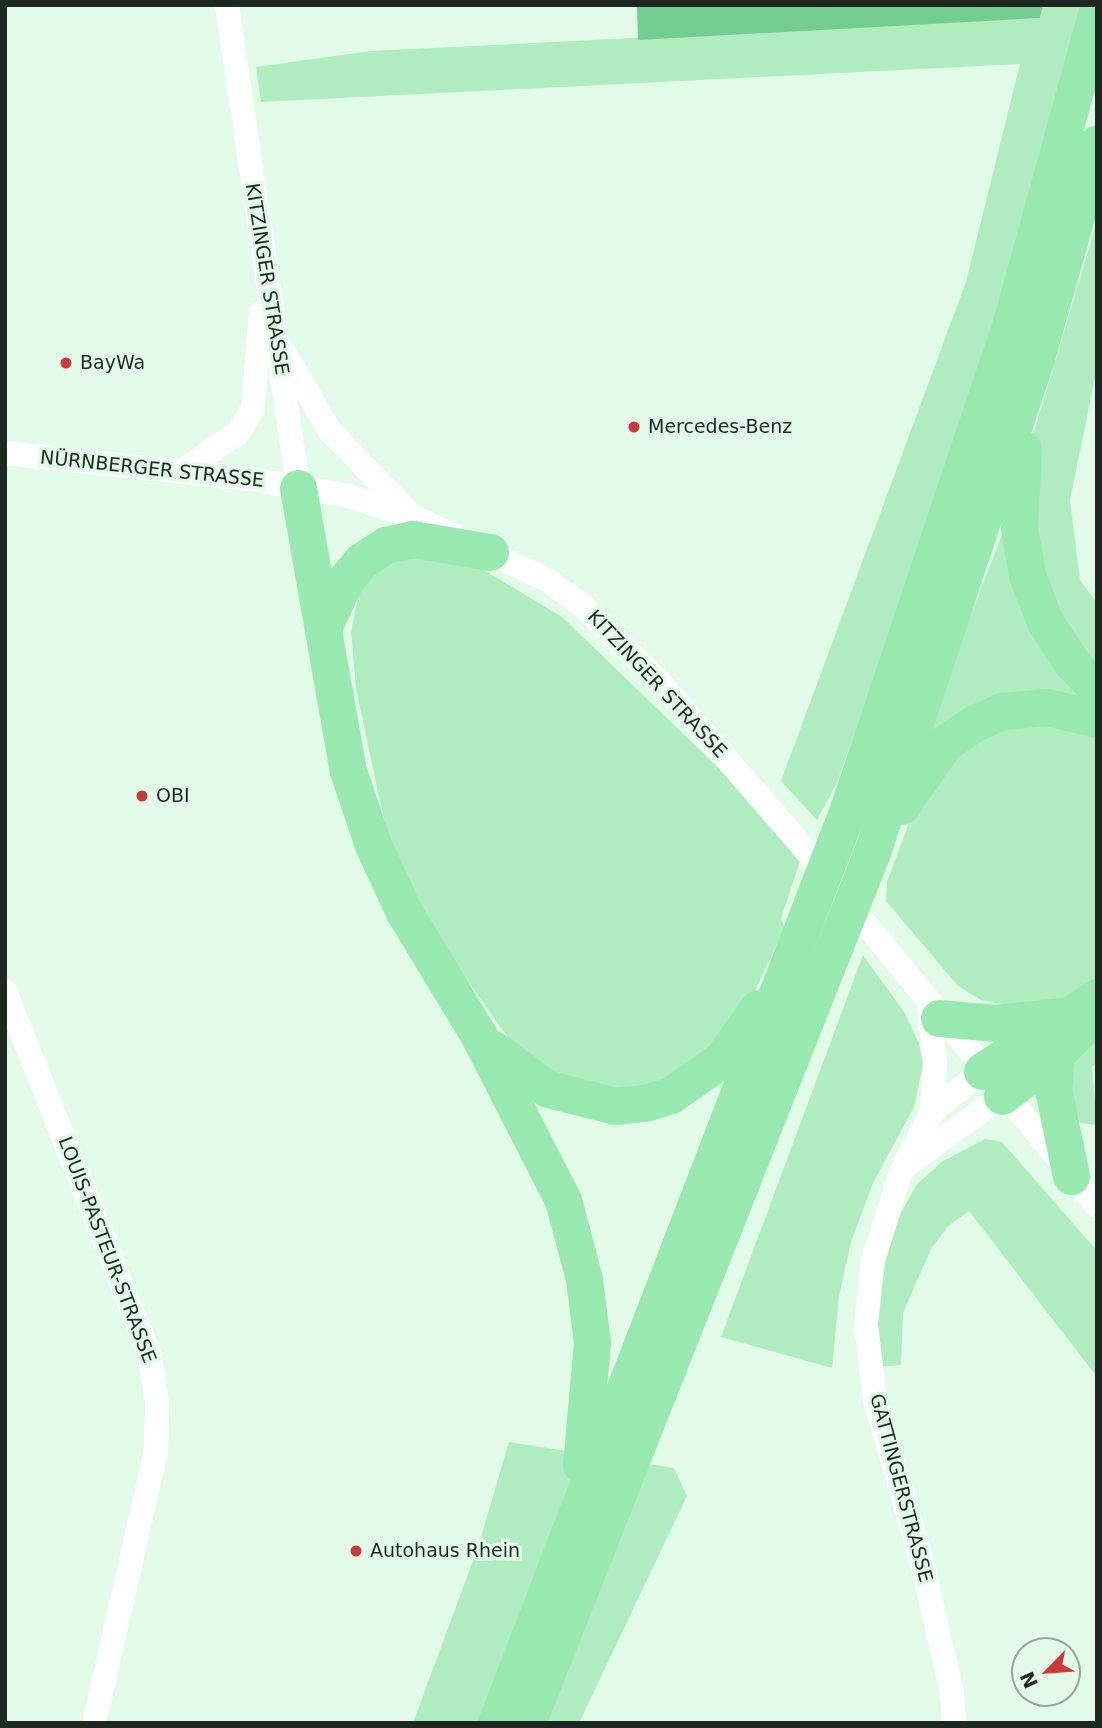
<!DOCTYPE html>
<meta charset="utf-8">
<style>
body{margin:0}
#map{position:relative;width:1102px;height:1728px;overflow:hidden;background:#e2fbe8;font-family:"DejaVu Sans",sans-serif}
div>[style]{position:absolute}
.green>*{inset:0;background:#afecc0}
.forest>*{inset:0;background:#74cc90}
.minor>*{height:24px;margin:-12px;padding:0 12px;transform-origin:12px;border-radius:12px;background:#fff}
.highway>*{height:37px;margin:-18.5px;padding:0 18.5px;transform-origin:18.5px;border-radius:18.5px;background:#98e9b0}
.dots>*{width:19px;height:19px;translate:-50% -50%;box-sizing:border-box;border:4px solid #e2fbe8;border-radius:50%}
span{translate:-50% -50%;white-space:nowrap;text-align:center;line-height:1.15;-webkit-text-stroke:7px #e2fbe8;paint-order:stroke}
.street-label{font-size:19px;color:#1e2720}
.poi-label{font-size:19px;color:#1e2720}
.left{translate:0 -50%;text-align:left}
.frame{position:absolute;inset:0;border:7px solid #1e2720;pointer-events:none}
.north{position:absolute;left:1011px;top:1637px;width:70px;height:70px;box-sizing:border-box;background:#e2fbe8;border:2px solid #94a698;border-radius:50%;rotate:245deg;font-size:19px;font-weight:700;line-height:28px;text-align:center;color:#1e2720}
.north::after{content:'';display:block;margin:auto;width:24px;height:32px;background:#c93a3b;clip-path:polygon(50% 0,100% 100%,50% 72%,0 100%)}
</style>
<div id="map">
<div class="green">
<i style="clip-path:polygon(1043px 5px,1088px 5px,1022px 257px,837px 783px,817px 820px,781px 781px,966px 282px,1020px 64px,261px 102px,256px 67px,371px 51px,1040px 18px)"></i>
<i style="clip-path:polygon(1097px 221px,1097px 367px,1070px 500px,1080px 580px,1097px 603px,1097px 677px,1034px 581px,1028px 452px)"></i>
<i style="clip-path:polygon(1009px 517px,1097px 697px,1048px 704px,911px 768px)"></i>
<i style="clip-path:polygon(404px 549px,482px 569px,562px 617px,727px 776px,800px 861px,781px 919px,785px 927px,737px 1029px,655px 1094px,577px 1090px,509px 1039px,430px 928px,388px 834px,380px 802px,356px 688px,351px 631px,362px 577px)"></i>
<i style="clip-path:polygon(1015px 721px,1097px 728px,1097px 985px,1046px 1009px,1002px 1015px,1001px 1004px,981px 1000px,958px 986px,886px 901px,887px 882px,912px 815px,947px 756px)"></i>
<i style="clip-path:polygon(863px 955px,904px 1012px,919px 1043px,923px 1065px,914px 1107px,873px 1183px,851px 1242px,839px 1296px,832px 1368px,721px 1337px)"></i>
<i style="clip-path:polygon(1097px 1030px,1097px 1063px,1092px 1067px,1097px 1125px,1080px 1123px,1069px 1088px,1069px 1057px)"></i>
<i style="clip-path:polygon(985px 1139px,1002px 1142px,1097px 1251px,1097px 1377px,969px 1211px,948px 1226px,931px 1249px,903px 1313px,901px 1365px,875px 1367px,880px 1263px,894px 1225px,917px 1184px,943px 1161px)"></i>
<i style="clip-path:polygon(509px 1442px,674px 1468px,687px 1496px,579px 1723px,413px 1723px,478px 1547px)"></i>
</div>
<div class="forest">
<i style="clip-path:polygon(637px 5px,1043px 5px,1040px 18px,638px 40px)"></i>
</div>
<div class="minor">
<i style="left:227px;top:5px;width:488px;rotate:81.6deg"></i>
<i style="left:284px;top:352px;width:91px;rotate:59.8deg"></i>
<i style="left:330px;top:431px;width:114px;rotate:46.1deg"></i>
<i style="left:5px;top:453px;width:245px;rotate:6.1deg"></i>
<i style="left:249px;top:479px;width:101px;rotate:9.6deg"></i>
<i style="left:349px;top:496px;width:66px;rotate:17.6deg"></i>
<i style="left:412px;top:516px;width:149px;rotate:25.4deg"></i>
<i style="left:547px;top:580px;width:42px;rotate:35.2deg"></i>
<i style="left:581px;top:604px;width:108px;rotate:44.6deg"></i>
<i style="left:658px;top:680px;width:213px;rotate:49deg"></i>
<i style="left:798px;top:841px;width:472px;rotate:50.7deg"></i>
<i style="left:182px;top:471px;width:68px;rotate:-34.2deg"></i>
<i style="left:238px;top:433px;width:29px;rotate:-59deg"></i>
<i style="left:253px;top:408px;width:95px;rotate:-85.2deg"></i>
<i style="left:5px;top:991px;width:393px;rotate:68.3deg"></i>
<i style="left:150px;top:1356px;width:49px;rotate:81.7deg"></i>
<i style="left:157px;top:1404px;width:47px;rotate:91.2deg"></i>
<i style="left:156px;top:1451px;width:279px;rotate:102.8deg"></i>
<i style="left:929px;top:1006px;width:58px;rotate:84.1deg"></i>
<i style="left:935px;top:1064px;width:48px;rotate:93.6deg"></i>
<i style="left:907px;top:1165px;width:117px;rotate:-36deg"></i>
<i style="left:954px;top:1723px;width:30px;rotate:-94deg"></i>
<i style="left:952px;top:1693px;width:130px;rotate:-102.9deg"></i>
<i style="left:923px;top:1566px;width:173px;rotate:-106.1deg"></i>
<i style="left:875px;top:1400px;width:77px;rotate:-96.8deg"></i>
<i style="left:866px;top:1324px;width:63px;rotate:-83.7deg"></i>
<i style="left:873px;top:1261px;width:94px;rotate:-72.7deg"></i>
<i style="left:901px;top:1171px;width:67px;rotate:-62.3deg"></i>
<i style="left:932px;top:1112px;width:65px;rotate:-39.4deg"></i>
</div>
<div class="highway">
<i style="left:1023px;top:449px;width:79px;rotate:92.9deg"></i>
<i style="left:1019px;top:528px;width:48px;rotate:80.3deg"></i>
<i style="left:1027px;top:575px;width:50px;rotate:69deg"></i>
<i style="left:1045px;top:622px;width:49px;rotate:56.6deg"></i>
<i style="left:1072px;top:663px;width:36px;rotate:46deg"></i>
<i style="left:298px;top:488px;width:287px;rotate:80deg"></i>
<i style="left:348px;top:771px;width:78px;rotate:71.3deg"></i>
<i style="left:373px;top:845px;width:74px;rotate:65.2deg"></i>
<i style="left:404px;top:912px;width:145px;rotate:58.8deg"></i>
<i style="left:479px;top:1036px;width:184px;rotate:62.9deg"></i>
<i style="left:563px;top:1200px;width:82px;rotate:75.1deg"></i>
<i style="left:584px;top:1279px;width:64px;rotate:82.8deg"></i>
<i style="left:592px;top:1342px;width:123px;rotate:95.1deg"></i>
<i style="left:323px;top:628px;width:54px;rotate:-64.9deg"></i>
<i style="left:346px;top:579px;width:23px;rotate:-50deg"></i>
<i style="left:361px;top:561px;width:30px;rotate:-33deg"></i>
<i style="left:386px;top:545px;width:27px;rotate:-13deg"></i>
<i style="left:412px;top:539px;width:79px;rotate:9.5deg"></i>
<i style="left:901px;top:806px;width:77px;rotate:-55.1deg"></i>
<i style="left:945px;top:743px;width:36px;rotate:-34deg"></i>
<i style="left:975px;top:723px;width:30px;rotate:-24deg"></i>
<i style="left:1002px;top:711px;width:45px;rotate:-5.1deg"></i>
<i style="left:1047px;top:707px;width:51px;rotate:13.5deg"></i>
<i style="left:939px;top:1018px;width:57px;rotate:5deg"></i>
<i style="left:996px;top:1023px;width:63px;rotate:-6.3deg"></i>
<i style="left:493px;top:1049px;width:68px;rotate:36deg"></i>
<i style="left:548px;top:1089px;width:69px;rotate:14.2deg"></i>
<i style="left:615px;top:1106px;width:30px;rotate:-6deg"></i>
<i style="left:645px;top:1103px;width:27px;rotate:-17deg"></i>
<i style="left:671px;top:1095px;width:62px;rotate:-35.2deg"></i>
<i style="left:722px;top:1059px;width:62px;rotate:-54.8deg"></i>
<i style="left:1056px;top:1054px;width:35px;rotate:95deg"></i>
<i style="left:1053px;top:1089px;width:89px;rotate:78.3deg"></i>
<i style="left:982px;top:1071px;width:137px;rotate:-32.8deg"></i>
<i style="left:1002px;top:1096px;width:68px;rotate:-37.9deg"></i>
<i style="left:1056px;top:1054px;width:58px;rotate:-45deg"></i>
<i style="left:496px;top:1723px;width:976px;rotate:-68.93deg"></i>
<i style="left:847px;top:812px;width:516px;rotate:-71.46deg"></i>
<i style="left:1011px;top:323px;width:324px;rotate:-74.6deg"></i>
<i style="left:527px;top:1723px;width:937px;rotate:-68.39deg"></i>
<i style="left:872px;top:852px;width:521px;rotate:-71.63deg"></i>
<i style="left:1036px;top:358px;width:223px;rotate:-74.2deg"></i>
</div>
<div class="dots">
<i style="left:66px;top:363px;background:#c93a3b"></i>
<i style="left:634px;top:427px;background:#c93a3b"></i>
<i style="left:142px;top:796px;background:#c93a3b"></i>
<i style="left:356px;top:1551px;background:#c93a3b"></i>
</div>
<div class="street-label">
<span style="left:267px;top:279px;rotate:81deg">KITZINGER STRASSE</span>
<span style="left:152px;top:469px;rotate:6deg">NÜRNBERGER STRASSE</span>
<span style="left:657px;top:684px;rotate:47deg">KITZINGER STRASSE</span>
<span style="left:107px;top:1250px;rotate:69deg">LOUIS-PASTEUR-STRASSE</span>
<span style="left:901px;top:1488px;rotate:75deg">GATTINGERSTRASSE</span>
</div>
<div class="poi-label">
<span class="left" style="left:80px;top:363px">BayWa</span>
<span class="left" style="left:648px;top:427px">Mercedes-Benz</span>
<span class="left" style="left:156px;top:796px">OBI</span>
<span class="left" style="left:370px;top:1551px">Autohaus Rhein</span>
</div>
<div class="frame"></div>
<div class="north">N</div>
</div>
